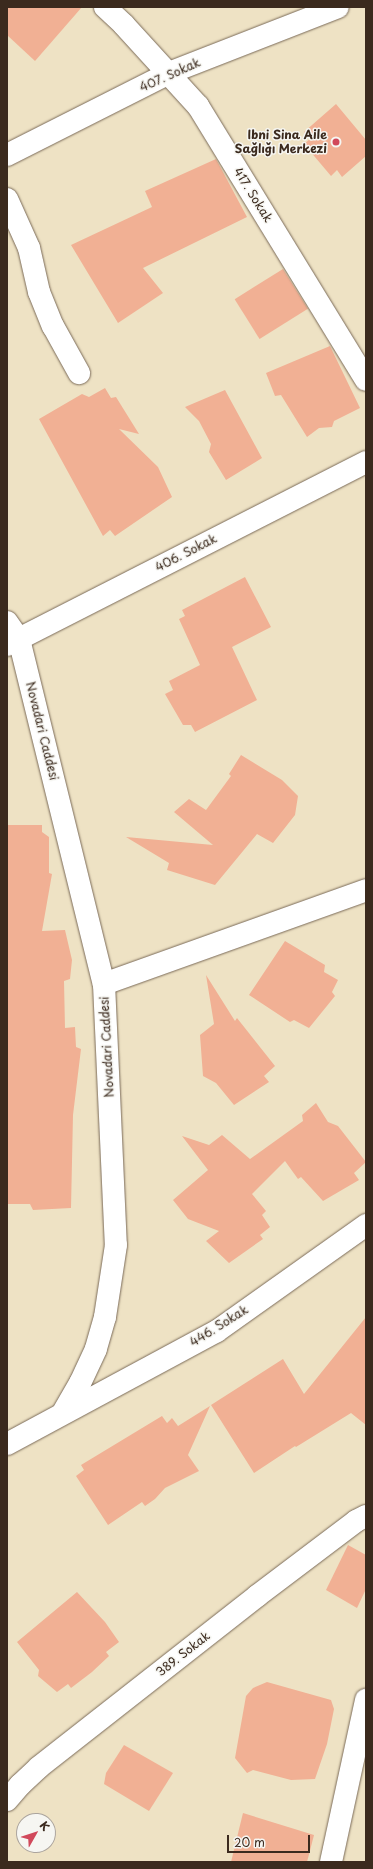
<!DOCTYPE html>
<meta charset="utf-8">
<style>
body{margin:0}
#map{position:relative;width:373px;height:1869px;overflow:hidden;background:#eee2c4;font-family:"Playpen Sans",sans-serif}
div>[style]{position:absolute}
.building>*{inset:0;background:#f1b094;transform-origin:0 0}
.roads{filter:drop-shadow(0 0 1px #7a6a58) drop-shadow(0 0 1px #7a6a58)}
.minor>*{height:22px;margin:-11px;padding:0 11px;transform-origin:11px;border-radius:11px;background:#fff}
.dots>*{width:11px;height:11px;translate:-50% -50%;box-sizing:border-box;border:2px solid #f6f6f2;border-radius:50%}
span{translate:-50% -50%;white-space:nowrap;text-align:center;line-height:1.15;-webkit-text-stroke:3px #f6f6f2;paint-order:stroke}
.street-label{font-size:12px;color:#3b2a1e}
.poi-label{font-size:12px;color:#3b2a1e;font-weight:700}
.right{translate:-100% -50%;text-align:right}
.frame{position:absolute;inset:0;border:8px solid #3b2a1e;pointer-events:none}
.north{position:absolute;left:16px;top:1813px;width:40px;height:40px;box-sizing:border-box;background:#f6f6f2;border:1px solid #aba49d;border-radius:50%;rotate:51deg;font-size:11px;font-weight:700;line-height:16px;text-align:center;color:#3b2a1e}
.north::after{content:'';display:block;margin:auto;width:14px;height:18px;background:#d1495b;clip-path:polygon(50% 0,100% 100%,50% 72%,0 100%)}
.scale{position:absolute;left:227px;top:1835px;width:83px;height:18px;box-sizing:border-box;border:2px solid #3b2a1e;border-top:0;padding-left:5px;font-size:12px;line-height:14px;white-space:nowrap;color:#3b2a1e;-webkit-text-stroke:3px #f6f6f2;paint-order:stroke}
</style>
<div id="map">
<div class="building">
<i style="clip-path:polygon(7px 7px,82px 7px,35px 61px,7px 35px)"></i>
<i style="clip-path:polygon(336px 104px,366px 140px,366px 156px,342px 177px,337px 170px,331px 176px,304px 144px,310px 139px,304px 132px)"></i>
<i style="clip-path:polygon(216px 159px,247px 217px,143px 268px,163px 293px,118px 323px,71px 245px,152px 207px,145px 191px)"></i>
<i style="left:283px;top:269px;width:47px;height:57px;rotate:58deg"></i>
<i style="clip-path:polygon(330px 346px,360px 408px,334px 421px,332px 427px,319px 428px,307px 437px,281px 395px,275px 396px,266px 373px)"></i>
<i style="clip-path:polygon(105px 388px,111px 398px,116px 397px,139px 434px,119px 429px,158px 467px,172px 497px,115px 536px,110px 530px,103px 536px,39px 419px,82px 394px,89px 397px)"></i>
<i style="clip-path:polygon(225px 390px,262px 458px,226px 480px,209px 452px,211px 444px,199px 421px,185px 407px)"></i>
<i style="clip-path:polygon(245px 577px,271px 627px,232px 647px,257px 700px,195px 732px,191px 725px,183px 725px,165px 694px,173px 690px,169px 681px,200px 665px,179px 619px,185px 616px,182px 610px)"></i>
<i style="clip-path:polygon(241px 755px,282px 780px,298px 796px,295px 815px,273px 843px,257px 834px,215px 885px,167px 870px,169px 863px,126px 837px,213px 845px,174px 812px,189px 799px,206px 810px,231px 776px,229px 774px)"></i>
<i style="clip-path:polygon(7px 825px,42px 825px,42px 832px,49px 837px,49px 873px,52px 874px,42px 931px,65px 930px,72px 960px,70px 979px,64px 981px,65px 1028px,75px 1027px,76px 1047px,81px 1049px,73px 1115px,71px 1208px,33px 1210px,30px 1204px,7px 1204px)"></i>
<i style="clip-path:polygon(285px 941px,325px 965px,324px 972px,338px 980px,332px 992px,335px 996px,309px 1028px,294px 1020px,290px 1022px,249px 995px)"></i>
<i style="clip-path:polygon(206px 975px,235px 1021px,237px 1018px,275px 1066px,264px 1076px,269px 1082px,234px 1105px,216px 1083px,203px 1076px,200px 1035px,214px 1024px)"></i>
<i style="clip-path:polygon(316px 1103px,328px 1122px,338px 1126px,366px 1162px,354px 1173px,359px 1180px,323px 1201px,301px 1177px,298px 1179px,285px 1161px,252px 1194px,266px 1211px,262px 1215px,270px 1227px,260px 1235px,263px 1239px,229px 1263px,206px 1241px,219px 1231px,188px 1219px,173px 1200px,208px 1170px,182px 1136px,209px 1145px,222px 1135px,250px 1159px,303px 1121px,302px 1115px)"></i>
<i style="clip-path:polygon(366px 1317px,366px 1425px,351px 1413px,296px 1447px,295px 1446px,254px 1473px,211px 1405px,283px 1359px,304px 1394px)"></i>
<i style="clip-path:polygon(210px 1406px,188px 1455px,199px 1471px,165px 1488px,155px 1499px,145px 1506px,142px 1502px,108px 1525px,76px 1476px,84px 1470px,81px 1465px,162px 1416px,167px 1423px,172px 1418px,178px 1426px)"></i>
<i style="clip-path:polygon(348px 1545px,366px 1555px,366px 1589px,357px 1608px,326px 1590px)"></i>
<i style="clip-path:polygon(77px 1592px,105px 1622px,119px 1642px,106px 1652px,109px 1656px,92px 1672px,71px 1688px,68px 1684px,57px 1692px,38px 1676px,39px 1670px,17px 1642px)"></i>
<i style="clip-path:polygon(267px 1682px,331px 1700px,334px 1709px,327px 1744px,315px 1779px,291px 1780px,253px 1770px,247px 1773px,235px 1758px,246px 1696px,253px 1688px)"></i>
<i style="clip-path:polygon(124px 1745px,173px 1773px,149px 1811px,104px 1784px,106px 1773px)"></i>
<i style="clip-path:polygon(243px 1813px,314px 1835px,307px 1862px,231px 1862px)"></i>
</div>
<div class="roads">
<div class="minor">
<i style="left:105px;top:7px;width:26px;rotate:43deg"></i>
<i style="left:124px;top:25px;width:110px;rotate:47.6deg"></i>
<i style="left:198px;top:106px;width:321px;rotate:58.5deg"></i>
<i style="left:7px;top:155px;width:182px;rotate:-26.8deg"></i>
<i style="left:169px;top:73px;width:181px;rotate:-21.3deg"></i>
<i style="left:7px;top:199px;width:54px;rotate:65.8deg"></i>
<i style="left:29px;top:248px;width:45px;rotate:77.2deg"></i>
<i style="left:39px;top:292px;width:37px;rotate:68deg"></i>
<i style="left:53px;top:326px;width:54px;rotate:61deg"></i>
<i style="left:7px;top:622px;width:21px;rotate:55deg"></i>
<i style="left:19px;top:639px;width:355px;rotate:76.2deg"></i>
<i style="left:104px;top:984px;width:261px;rotate:87.4deg"></i>
<i style="left:116px;top:1245px;width:73px;rotate:98.7deg"></i>
<i style="left:105px;top:1317px;width:33px;rotate:106deg"></i>
<i style="left:96px;top:1349px;width:38px;rotate:115deg"></i>
<i style="left:80px;top:1383px;width:34px;rotate:120deg"></i>
<i style="left:7px;top:645px;width:403px;rotate:-27deg"></i>
<i style="left:104px;top:984px;width:278px;rotate:-19.7deg"></i>
<i style="left:7px;top:1444px;width:238px;rotate:-28.3deg"></i>
<i style="left:217px;top:1331px;width:183px;rotate:-35.4deg"></i>
<i style="left:7px;top:1800px;width:20px;rotate:-49deg"></i>
<i style="left:20px;top:1785px;width:26px;rotate:-43deg"></i>
<i style="left:39px;top:1767px;width:277px;rotate:-38.1deg"></i>
<i style="left:257px;top:1596px;width:124px;rotate:-37.1deg"></i>
<i style="left:356px;top:1521px;width:11px;rotate:-27deg"></i>
<i style="left:331px;top:1862px;width:166px;rotate:-77.8deg"></i>
</div>
</div>
<div class="dots">
<i style="left:336px;top:142px;background:#d1495b"></i>
</div>
<div class="street-label">
<span style="left:170px;top:75px;rotate:-24deg">407. Sokak</span>
<span style="left:253px;top:195px;rotate:58deg">417. Sokak</span>
<span style="left:186px;top:553px;rotate:-27deg">406. Sokak</span>
<span style="left:42px;top:731px;rotate:76deg">Novadari Caddesi</span>
<span style="left:107px;top:1047px;rotate:-93deg">Novadari Caddesi</span>
<span style="left:219px;top:1326px;rotate:-32deg">446. Sokak</span>
<span style="left:183px;top:1654px;rotate:-38deg">389. Sokak</span>
</div>
<div class="poi-label">
<span class="right" style="left:327px;top:142px">Ibni Sina Aile<br>Sağlığı Merkezi</span>
</div>
<div class="frame"></div>
<div class="north">K</div>
<div class="scale">20 m</div>
</div>
